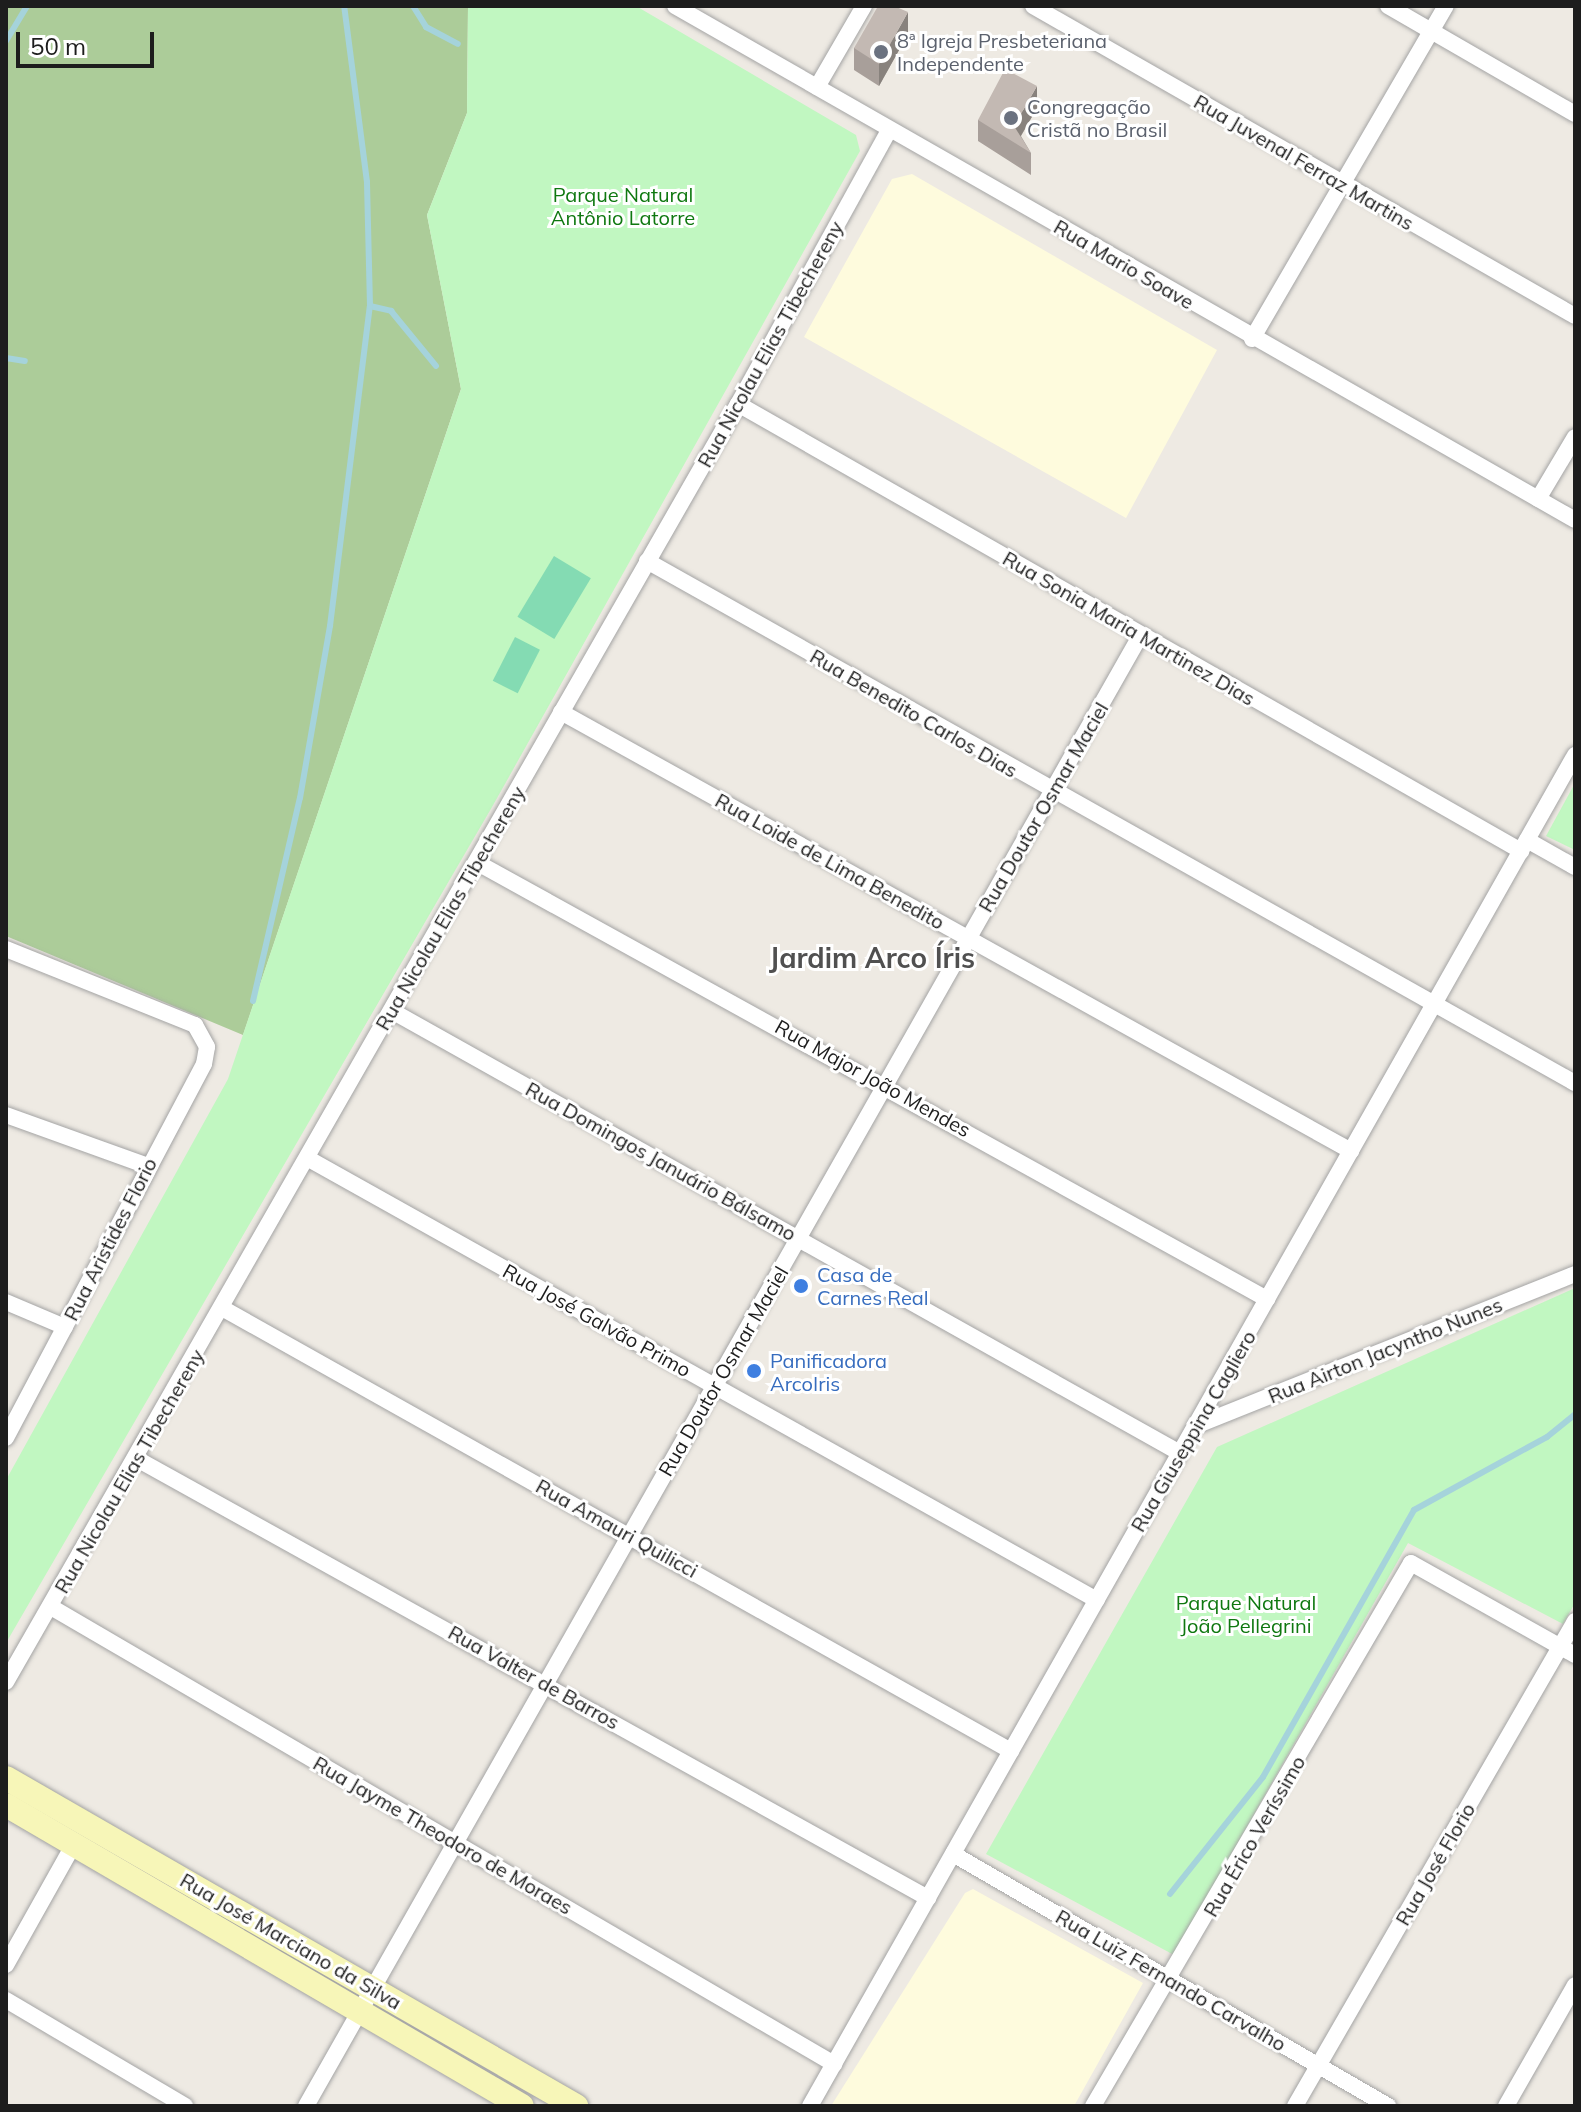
<!DOCTYPE html>
<meta charset="utf-8">
<style>
body{margin:0}
#map{position:relative;width:1581px;height:2112px;overflow:hidden;background:#eeeae3;font-family:Mulish,sans-serif}
div>[style]{position:absolute}
.education>*{inset:0;background:#fefbdd}
.forest>*{inset:0;background:#accc99}
.park>*{inset:0;background:#c1f7c1}
.pitch>*{inset:0;background:#84dbb3;transform-origin:0 0}
.stream>*{height:6px;margin:-3px;padding:0 3px;transform-origin:3px;border-radius:3px;background:#a5d3db}
.roads{filter:drop-shadow(0 0 2px #a4a4a4) drop-shadow(0 0 2px #a4a4a4)}
.street>*{height:16px;margin:-8px;padding:0 8px;transform-origin:8px;border-radius:8px;background:#fff}
.secondary>*{height:24px;margin:-12px;padding:0 12px;transform-origin:12px;border-radius:12px;background:#f7f6b8}
.wall>*{inset:0;background:#a89f9a}
.shaded-wall>*{inset:0;background:#88827d}
.building>*{inset:0;background:#c3b9b3}
.dots>*{width:22px;height:22px;translate:-50% -50%;box-sizing:border-box;border:4px solid #fff;border-radius:50%}
span{translate:-50% -50%;white-space:nowrap;text-align:center;line-height:1.15;-webkit-text-stroke:6px #fff;paint-order:stroke}
.worship-label{font-size:20px;color:#5b616d}
.left{translate:0 -50%;text-align:left}
.street-label{font-size:20px;color:#1d1d1d}
.park-label{font-size:20px;color:#0f7810}
.shop-label{font-size:20px;color:#366cbe}
.district-label{font-size:28px;color:#505050;font-weight:700}
.frame{position:absolute;inset:0;border:8px solid #1d1d1d;pointer-events:none}
.scale{position:absolute;left:16px;top:32px;width:138px;height:36px;box-sizing:border-box;border:4px solid #1d1d1d;border-top:0;padding-left:10px;font-size:24px;line-height:28px;white-space:nowrap;color:#1d1d1d;-webkit-text-stroke:6px #fff;paint-order:stroke}
</style>
<div id="map">
<div class="education">
<i style="clip-path:polygon(912px 174px,1217px 350px,1126px 518px,804px 337px,892px 179px)"></i>
<i style="clip-path:polygon(973px 1889px,1143px 1983px,1074px 2106px,831px 2106px,965px 1893px)"></i>
</div>
<div class="forest">
<i style="clip-path:polygon(6px 6px,468px 6px,467px 113px,427px 215px,461px 389px,243px 1035px,6px 936px)"></i>
</div>
<div class="park">
<i style="clip-path:polygon(468px 6px,636px 6px,856px 135px,860px 151px,492px 807px,6px 1643px,6px 1480px,228px 1079px,461px 389px,427px 215px,467px 113px)"></i>
<i style="clip-path:polygon(1575px 783px,1575px 850px,1546px 836px)"></i>
<i style="clip-path:polygon(1575px 1288px,1575px 1603px,1563px 1624px,1408px 1543px,1174px 1955px,986px 1854px,1217px 1447px)"></i>
</div>
<div class="pitch">
<i style="left:554px;top:556px;width:43px;height:71px;rotate:31deg"></i>
<i style="left:515px;top:637px;width:28px;height:49px;rotate:27deg"></i>
</div>
<div class="stream">
<i style="left:413px;top:6px;width:25px;rotate:58deg"></i>
<i style="left:426px;top:27px;width:36px;rotate:28deg"></i>
<i style="left:6px;top:41px;width:41px;rotate:-59deg"></i>
<i style="left:370px;top:306px;width:22px;rotate:13deg"></i>
<i style="left:391px;top:311px;width:71px;rotate:50.7deg"></i>
<i style="left:6px;top:358px;width:19px;rotate:9deg"></i>
<i style="left:253px;top:1001px;width:208px;rotate:-77deg"></i>
<i style="left:300px;top:798px;width:175px;rotate:-80.1deg"></i>
<i style="left:330px;top:626px;width:322px;rotate:-82.9deg"></i>
<i style="left:370px;top:306px;width:124px;rotate:-91.4deg"></i>
<i style="left:367px;top:182px;width:177px;rotate:-97.4deg"></i>
<i style="left:1170px;top:1894px;width:149px;rotate:-51.5deg"></i>
<i style="left:1263px;top:1777px;width:307px;rotate:-60.5deg"></i>
<i style="left:1414px;top:1510px;width:152px;rotate:-28.8deg"></i>
<i style="left:1547px;top:1437px;width:36px;rotate:-39deg"></i>
</div>
<div class="roads">
<div class="street">
<i style="left:675px;top:6px;width:1036px;rotate:29.73deg"></i>
<i style="left:1033px;top:6px;width:624px;rotate:29.77deg"></i>
<i style="left:1388px;top:6px;width:216px;rotate:30deg"></i>
<i style="left:817px;top:87px;width:94px;rotate:-59.9deg"></i>
<i style="left:1252px;top:339px;width:385px;rotate:-59.8deg"></i>
<i style="left:738px;top:404px;width:902px;rotate:29.72deg"></i>
<i style="left:1538px;top:499px;width:72px;rotate:-59.2deg"></i>
<i style="left:647px;top:561px;width:1065px;rotate:29.36deg"></i>
<i style="left:561px;top:712px;width:904px;rotate:29.06deg"></i>
<i style="left:1527px;top:840px;width:55px;rotate:29.4deg"></i>
<i style="left:476px;top:862px;width:904px;rotate:28.92deg"></i>
<i style="left:6px;top:949px;width:204px;rotate:21.9deg"></i>
<i style="left:195px;top:1025px;width:25px;rotate:61deg"></i>
<i style="left:207px;top:1047px;width:17px;rotate:100deg"></i>
<i style="left:204px;top:1064px;width:423px;rotate:117.9deg"></i>
<i style="left:392px;top:1011px;width:903px;rotate:29.29deg"></i>
<i style="left:6px;top:1115px;width:151px;rotate:19.8deg"></i>
<i style="left:307px;top:1158px;width:905px;rotate:29.23deg"></i>
<i style="left:6px;top:1302px;width:64px;rotate:23deg"></i>
<i style="left:222px;top:1308px;width:905px;rotate:29.31deg"></i>
<i style="left:1195px;top:1426px;width:409px;rotate:-21.8deg"></i>
<i style="left:137px;top:1459px;width:905px;rotate:29.03deg"></i>
<i style="left:51px;top:1607px;width:907px;rotate:30.27deg"></i>
<i style="left:6px;top:1682px;width:1473px;rotate:-60.2deg"></i>
<i style="left:738px;top:404px;width:313px;rotate:-61.1deg"></i>
<i style="left:953px;top:1854px;width:503px;rotate:30.08deg"></i>
<i style="left:6px;top:1965px;width:139px;rotate:-60.7deg"></i>
<i style="left:6px;top:2000px;width:208px;rotate:30.6deg"></i>
<i style="left:306px;top:2106px;width:1690px;rotate:-60.43deg"></i>
<i style="left:810px;top:2106px;width:1553px;rotate:-60.48deg"></i>
<i style="left:1093px;top:2106px;width:629px;rotate:-59.65deg"></i>
<i style="left:1411px;top:1563px;width:188px;rotate:29.3deg"></i>
<i style="left:1295px;top:2106px;width:560px;rotate:-60deg"></i>
<i style="left:1506px;top:2106px;width:139px;rotate:-60.3deg"></i>
</div>
<div class="secondary">
<i style="left:6px;top:1778px;width:658px;rotate:29.92deg"></i>
<i style="left:6px;top:1805px;width:597px;rotate:30.26deg"></i>
</div>
</div>
<div class="wall">
<i style="clip-path:polygon(908px 34px,879px 86px,854px 70px,854px 48px)"></i>
<i style="clip-path:polygon(1037px 108px,1021px 136px,1031px 153px,1031px 175px,978px 141px,978px 120px)"></i>
</div>
<div class="shaded-wall">
<i style="clip-path:polygon(908px 12px,908px 34px,879px 86px,879px 64px)"></i>
<i style="clip-path:polygon(1037px 86px,1037px 108px,1016px 144px,1014px 126px)"></i>
</div>
<div class="building">
<i style="clip-path:polygon(878px 6px,894px 6px,908px 12px,879px 64px,854px 48px)"></i>
<i style="clip-path:polygon(1005px 69px,1037px 86px,1014px 126px,1031px 153px,978px 120px)"></i>
</div>
<div class="dots">
<i style="left:881px;top:52px;background:#6b7280"></i>
<i style="left:1011px;top:118px;background:#6b7280"></i>
<i style="left:801px;top:1286px;background:#3f7fe0"></i>
<i style="left:754px;top:1371px;background:#3f7fe0"></i>
</div>
<div class="worship-label">
<span class="left" style="left:897px;top:52px">8ª Igreja Presbeteriana<br>Independente</span>
<span class="left" style="left:1027px;top:118px">Congregação<br>Cristã no Brasil</span>
</div>
<div class="street-label">
<span style="left:1304px;top:162px;rotate:30deg">Rua Juvenal Ferraz Martins</span>
<span style="left:1124px;top:264px;rotate:30deg">Rua Mario Soave</span>
<span style="left:770px;top:344px;rotate:-61deg">Rua Nicolau Elias Tibechereny</span>
<span style="left:1129px;top:628px;rotate:30deg">Rua Sonia Maria Martinez Dias</span>
<span style="left:914px;top:713px;rotate:30deg">Rua Benedito Carlos Dias</span>
<span style="left:1043px;top:807px;rotate:-60deg">Rua Doutor Osmar Maciel</span>
<span style="left:830px;top:861px;rotate:29deg">Rua Loide de Lima Benedito</span>
<span style="left:450px;top:908px;rotate:-60deg">Rua Nicolau Elias Tibechereny</span>
<span style="left:873px;top:1078px;rotate:29deg">Rua Major João Mendes</span>
<span style="left:661px;top:1161px;rotate:29deg">Rua Domingos Januário Bálsamo</span>
<span style="left:110px;top:1239px;rotate:-63deg">Rua Aristides Florio</span>
<span style="left:597px;top:1320px;rotate:29deg">Rua José Galvão Primo</span>
<span style="left:1385px;top:1350px;rotate:-22deg">Rua Airton Jacyntho Nunes</span>
<span style="left:723px;top:1371px;rotate:-60deg">Rua Doutor Osmar Maciel</span>
<span style="left:1193px;top:1431px;rotate:-60deg">Rua Giuseppina Cagliero</span>
<span style="left:129px;top:1471px;rotate:-60deg">Rua Nicolau Elias Tibechereny</span>
<span style="left:617px;top:1528px;rotate:29deg">Rua Amauri Quilicci</span>
<span style="left:534px;top:1677px;rotate:29deg">Rua Valter de Barros</span>
<span style="left:443px;top:1835px;rotate:30deg">Rua Jayme Theodoro de Moraes</span>
<span style="left:1254px;top:1836px;rotate:-60deg">Rua Érico Veríssimo</span>
<span style="left:1435px;top:1864px;rotate:-60deg">Rua José Florio</span>
<span style="left:291px;top:1941px;rotate:30deg">Rua José Marciano da Silva</span>
<span style="left:1171px;top:1980px;rotate:30deg">Rua Luiz Fernando Carvalho</span>
</div>
<div class="park-label">
<span style="left:623px;top:206px">Parque Natural<br>Antônio Latorre</span>
<span style="left:1246px;top:1614px">Parque Natural<br>João Pellegrini</span>
</div>
<div class="shop-label">
<span class="left" style="left:817px;top:1286px">Casa de<br>Carnes Real</span>
<span class="left" style="left:770px;top:1372px">Panificadora<br>ArcoIris</span>
</div>
<div class="district-label">
<span style="left:872px;top:958px">Jardim Arco Íris</span>
</div>
<div class="frame"></div>
<div class="scale">50 m</div>
</div>
